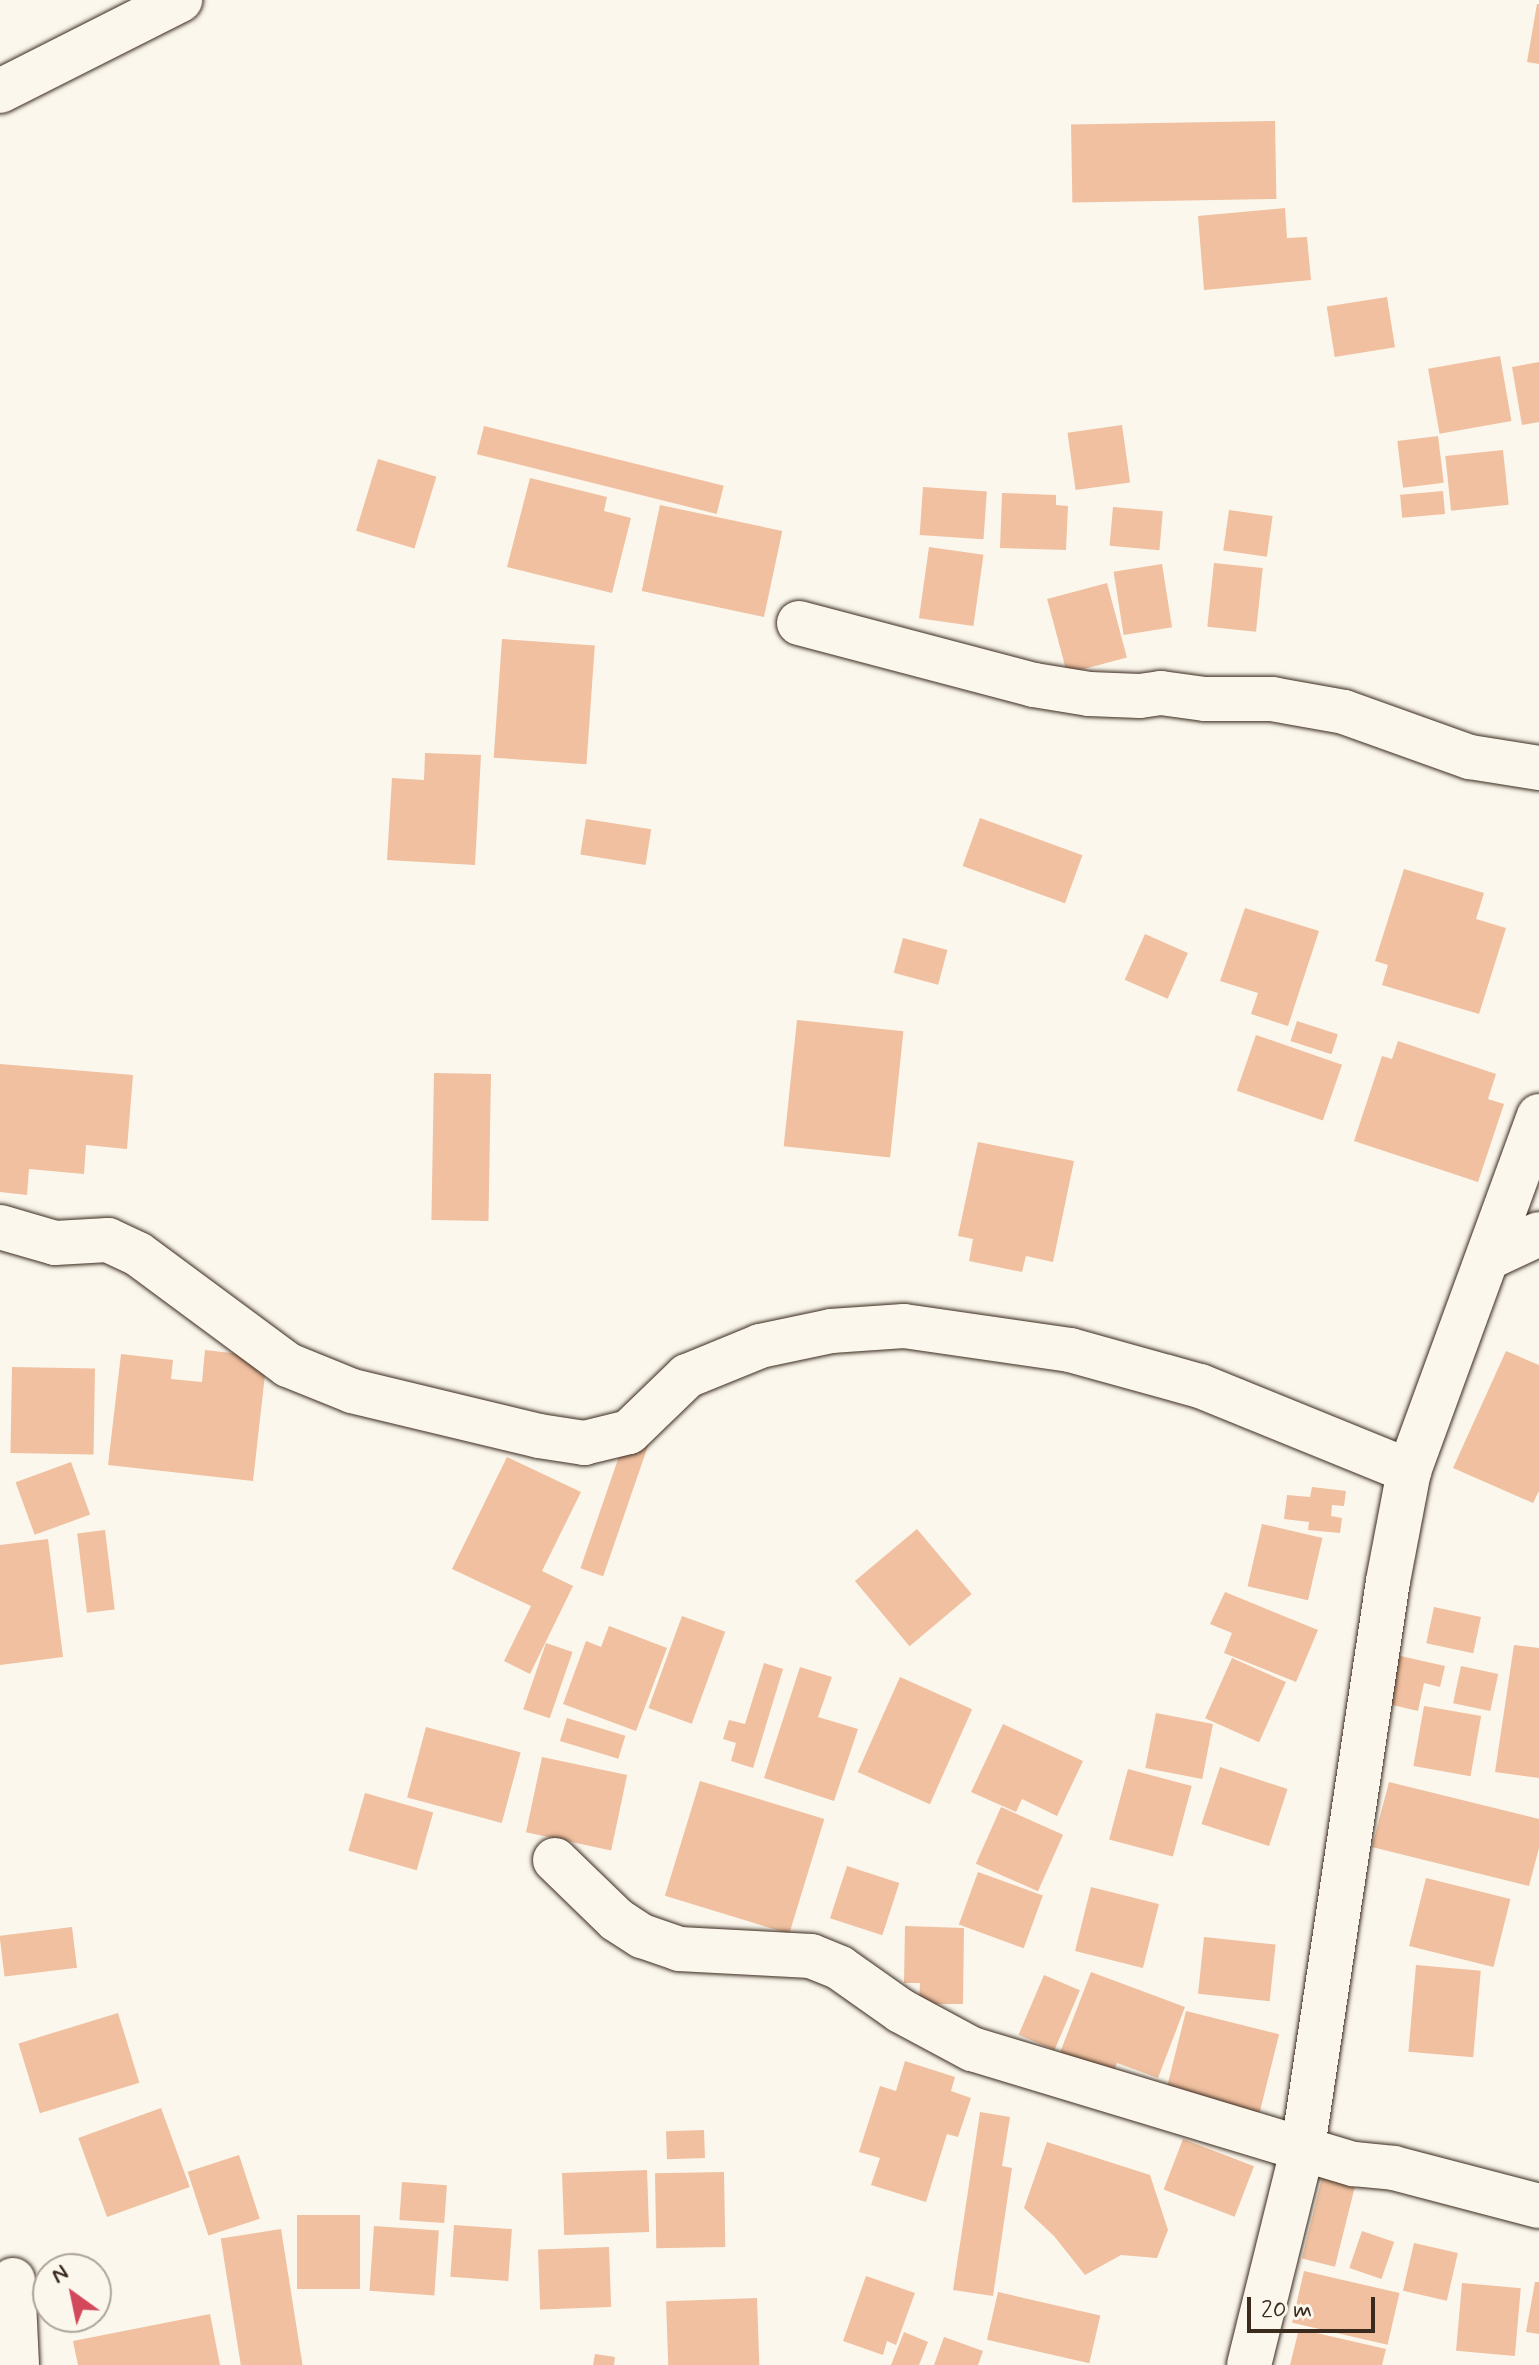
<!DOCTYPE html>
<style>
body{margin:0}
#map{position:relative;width:1539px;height:2365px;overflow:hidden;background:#fbf7ec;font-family:Mynerve,sans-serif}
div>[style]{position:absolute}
.building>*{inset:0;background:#f0c0a0;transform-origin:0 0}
.roads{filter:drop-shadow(0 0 2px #3b2a1e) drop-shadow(0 0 2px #3b2a1e)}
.minor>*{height:44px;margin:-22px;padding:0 22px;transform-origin:22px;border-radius:22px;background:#fbf7ec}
span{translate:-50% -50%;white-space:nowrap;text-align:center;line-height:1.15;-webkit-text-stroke:6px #fbf7ec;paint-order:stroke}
.north{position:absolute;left:32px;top:2253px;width:80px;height:80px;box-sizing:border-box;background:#fbf7ec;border:2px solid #aea59a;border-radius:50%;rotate:327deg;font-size:22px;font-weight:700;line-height:32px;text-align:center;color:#3b2a1e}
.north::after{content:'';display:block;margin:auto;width:28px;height:36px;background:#d1495b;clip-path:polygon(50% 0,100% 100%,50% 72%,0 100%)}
.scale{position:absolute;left:1247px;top:2297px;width:128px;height:36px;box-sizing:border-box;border:4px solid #3b2a1e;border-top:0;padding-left:10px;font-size:24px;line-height:28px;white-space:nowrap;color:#3b2a1e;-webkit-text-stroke:6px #fbf7ec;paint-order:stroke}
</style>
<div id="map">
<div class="building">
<i style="clip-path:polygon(1537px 4px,1539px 4px,1539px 64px,1527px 62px)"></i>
<i style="left:1275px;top:121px;width:78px;height:204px;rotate:89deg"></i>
<i style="clip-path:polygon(1285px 208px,1287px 238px,1307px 237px,1311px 280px,1204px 290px,1198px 216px)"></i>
<i style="left:1387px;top:297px;width:51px;height:61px;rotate:81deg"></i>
<i style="left:1500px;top:356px;width:66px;height:73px;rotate:80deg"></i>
<i style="clip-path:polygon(1539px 362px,1539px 422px,1522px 425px,1512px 367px)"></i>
<i style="left:1122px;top:425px;width:58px;height:55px;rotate:82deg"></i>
<i style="left:484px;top:426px;width:247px;height:29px;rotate:14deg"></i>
<i style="left:1438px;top:436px;width:47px;height:41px;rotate:83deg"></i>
<i style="left:1503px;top:450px;width:55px;height:58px;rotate:84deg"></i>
<i style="left:378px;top:459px;width:61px;height:75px;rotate:17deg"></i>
<i style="clip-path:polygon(530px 478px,607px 497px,604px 511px,631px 518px,612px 593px,507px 567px)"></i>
<i style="left:923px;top:487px;width:64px;height:48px;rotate:4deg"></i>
<i style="left:1443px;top:491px;width:23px;height:43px;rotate:85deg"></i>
<i style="clip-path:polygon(1002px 493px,1056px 495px,1056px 505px,1068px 506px,1066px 550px,1000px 548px)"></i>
<i style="left:660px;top:505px;width:125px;height:88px;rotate:12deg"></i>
<i style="left:1113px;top:507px;width:50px;height:39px;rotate:5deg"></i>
<i style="left:1229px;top:510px;width:44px;height:41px;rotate:8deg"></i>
<i style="left:929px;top:547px;width:55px;height:72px;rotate:8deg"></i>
<i style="left:1214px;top:563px;width:49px;height:64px;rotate:6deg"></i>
<i style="left:1162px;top:564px;width:64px;height:49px;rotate:81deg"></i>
<i style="left:1107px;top:583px;width:77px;height:62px;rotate:75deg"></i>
<i style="left:502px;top:639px;width:93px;height:119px;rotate:4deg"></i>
<i style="clip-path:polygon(425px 753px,481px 755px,475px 865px,387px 860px,392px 778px,424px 780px)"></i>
<i style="left:980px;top:818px;width:109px;height:51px;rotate:20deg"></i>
<i style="left:586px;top:819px;width:66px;height:36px;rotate:9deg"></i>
<i style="clip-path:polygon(1404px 869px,1484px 893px,1476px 919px,1506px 928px,1479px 1014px,1382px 985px,1388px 965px,1375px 961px)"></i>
<i style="clip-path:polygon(1245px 908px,1319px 931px,1288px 1026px,1251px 1014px,1258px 993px,1220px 981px)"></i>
<i style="left:1145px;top:934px;width:47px;height:50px;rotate:24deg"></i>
<i style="left:903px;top:938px;width:46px;height:36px;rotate:15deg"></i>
<i style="left:797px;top:1020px;width:107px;height:127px;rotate:6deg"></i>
<i style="left:1297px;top:1021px;width:43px;height:21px;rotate:18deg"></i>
<i style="left:1256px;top:1035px;width:91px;height:59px;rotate:19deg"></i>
<i style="clip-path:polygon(1398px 1041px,1496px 1074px,1488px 1099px,1504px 1104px,1478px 1182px,1354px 1141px,1382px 1056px,1392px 1059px)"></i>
<i style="clip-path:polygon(0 1064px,133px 1075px,127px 1149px,86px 1145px,84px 1174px,29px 1169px,27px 1195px,0 1192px)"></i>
<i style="left:434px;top:1073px;width:57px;height:147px;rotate:1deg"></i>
<i style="clip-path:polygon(978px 1142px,1074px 1161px,1053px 1262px,1026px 1256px,1022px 1272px,969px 1261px,973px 1239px,958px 1236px)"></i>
<i style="clip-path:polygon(205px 1350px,267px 1357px,253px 1481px,108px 1465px,121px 1354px,173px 1360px,171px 1379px,202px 1382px)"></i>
<i style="clip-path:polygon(1506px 1351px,1539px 1365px,1539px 1491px,1533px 1503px,1453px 1468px)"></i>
<i style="left:12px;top:1367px;width:83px;height:86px;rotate:1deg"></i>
<i style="left:626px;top:1436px;width:24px;height:140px;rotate:19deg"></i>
<i style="clip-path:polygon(507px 1457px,581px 1492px,542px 1571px,573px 1586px,530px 1674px,504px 1661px,531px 1606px,452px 1569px)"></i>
<i style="left:71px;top:1462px;width:56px;height:59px;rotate:70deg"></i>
<i style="clip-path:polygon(1312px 1487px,1346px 1491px,1344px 1506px,1332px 1505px,1331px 1516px,1342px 1518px,1340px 1533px,1308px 1530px,1309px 1522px,1284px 1519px,1287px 1495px,1310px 1497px)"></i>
<i style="left:1262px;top:1524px;width:62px;height:64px;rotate:13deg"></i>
<i style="left:917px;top:1529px;width:85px;height:81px;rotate:50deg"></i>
<i style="left:105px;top:1530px;width:80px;height:28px;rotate:83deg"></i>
<i style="clip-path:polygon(48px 1539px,63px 1657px,0 1665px,0 1545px)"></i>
<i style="clip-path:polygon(1225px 1592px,1318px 1630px,1296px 1682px,1224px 1653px,1232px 1633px,1210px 1624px)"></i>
<i style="left:1434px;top:1607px;width:48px;height:37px;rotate:12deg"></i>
<i style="left:682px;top:1616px;width:46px;height:98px;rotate:20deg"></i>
<i style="clip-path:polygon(609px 1626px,667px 1648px,636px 1731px,563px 1704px,586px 1641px,601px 1647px)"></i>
<i style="left:546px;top:1643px;width:28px;height:70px;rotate:19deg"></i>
<i style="clip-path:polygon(1514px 1645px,1539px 1648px,1539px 1778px,1495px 1772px)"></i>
<i style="clip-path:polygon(1396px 1655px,1445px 1666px,1440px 1687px,1424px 1683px,1418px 1711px,1384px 1703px)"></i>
<i style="left:1232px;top:1658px;width:59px;height:66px;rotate:24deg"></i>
<i style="clip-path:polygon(764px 1663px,783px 1669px,753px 1768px,731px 1761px,736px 1743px,723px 1739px,729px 1720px,745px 1724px)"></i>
<i style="left:1461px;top:1666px;width:38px;height:38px;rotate:12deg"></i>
<i style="clip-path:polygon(800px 1667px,832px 1677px,818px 1717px,858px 1729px,834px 1801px,764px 1778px)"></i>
<i style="left:900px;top:1677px;width:79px;height:104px;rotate:24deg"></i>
<i style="left:1424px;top:1706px;width:58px;height:61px;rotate:10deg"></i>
<i style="left:1156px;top:1713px;width:58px;height:56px;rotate:11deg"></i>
<i style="left:567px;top:1718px;width:61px;height:24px;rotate:17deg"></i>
<i style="clip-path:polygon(1003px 1724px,1083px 1761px,1057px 1816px,1022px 1799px,1016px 1812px,971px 1792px)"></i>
<i style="left:426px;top:1727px;width:98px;height:73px;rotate:15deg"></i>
<i style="left:542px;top:1757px;width:87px;height:77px;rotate:12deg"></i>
<i style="left:1220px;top:1767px;width:71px;height:60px;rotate:18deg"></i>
<i style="left:1128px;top:1769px;width:66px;height:73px;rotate:15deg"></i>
<i style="left:700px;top:1781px;width:130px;height:120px;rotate:17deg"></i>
<i style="clip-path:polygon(1389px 1782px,1539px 1819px,1539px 1848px,1529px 1886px,1372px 1847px)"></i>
<i style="left:365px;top:1793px;width:71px;height:60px;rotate:16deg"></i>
<i style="left:1001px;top:1807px;width:68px;height:62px;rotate:24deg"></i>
<i style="left:847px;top:1866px;width:55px;height:55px;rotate:18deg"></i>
<i style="left:978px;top:1872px;width:69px;height:56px;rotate:20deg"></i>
<i style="left:1426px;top:1878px;width:87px;height:70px;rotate:14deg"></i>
<i style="left:1091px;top:1887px;width:70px;height:66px;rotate:14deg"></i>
<i style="clip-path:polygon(905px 1926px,964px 1928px,963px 2004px,919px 2004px,920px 1983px,904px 1983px)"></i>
<i style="left:72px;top:1927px;width:41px;height:73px;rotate:83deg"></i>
<i style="left:1204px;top:1937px;width:72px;height:57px;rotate:6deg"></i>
<i style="left:1416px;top:1965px;width:65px;height:87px;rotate:5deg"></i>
<i style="clip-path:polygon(1091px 1972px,1185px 2007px,1158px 2078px,1117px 2063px,1111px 2078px,1058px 2058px)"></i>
<i style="left:1044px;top:1975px;width:39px;height:65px;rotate:23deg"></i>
<i style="left:1186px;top:2011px;width:96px;height:84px;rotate:14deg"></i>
<i style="left:118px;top:2013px;width:73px;height:104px;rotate:73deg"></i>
<i style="clip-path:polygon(905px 2061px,955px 2077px,951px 2091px,971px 2098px,958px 2137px,947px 2134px,926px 2202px,871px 2185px,880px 2158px,859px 2152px,880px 2086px,896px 2091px)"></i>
<i style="left:161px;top:2108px;width:84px;height:88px;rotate:70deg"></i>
<i style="clip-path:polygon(980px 2112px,1010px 2117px,1002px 2166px,1012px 2168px,993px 2296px,953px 2290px)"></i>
<i style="left:704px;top:2130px;width:28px;height:38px;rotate:88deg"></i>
<i style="left:1183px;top:2139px;width:76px;height:54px;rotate:21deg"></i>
<i style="clip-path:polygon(1047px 2142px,1150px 2175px,1168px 2230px,1157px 2258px,1121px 2255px,1085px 2275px,1054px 2236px,1024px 2208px)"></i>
<i style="left:239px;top:2155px;width:67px;height:54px;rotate:72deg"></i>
<i style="left:647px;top:2170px;width:62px;height:85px;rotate:88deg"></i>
<i style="left:724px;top:2172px;width:75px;height:69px;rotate:89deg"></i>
<i style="left:1322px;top:2178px;width:34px;height:83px;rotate:14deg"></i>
<i style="left:402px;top:2182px;width:45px;height:38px;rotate:4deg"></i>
<i style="left:297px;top:2215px;width:63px;height:74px"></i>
<i style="left:454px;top:2225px;width:58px;height:52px;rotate:4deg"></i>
<i style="left:374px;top:2226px;width:65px;height:65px;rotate:4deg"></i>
<i style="left:281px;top:2229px;width:138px;height:61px;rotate:81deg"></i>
<i style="left:1362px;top:2231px;width:34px;height:39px;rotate:19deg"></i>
<i style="left:1414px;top:2243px;width:45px;height:49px;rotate:13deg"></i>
<i style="left:609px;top:2247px;width:60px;height:71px;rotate:88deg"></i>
<i style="left:1304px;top:2271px;width:98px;height:53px;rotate:13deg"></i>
<i style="clip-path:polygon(866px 2276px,915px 2293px,896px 2345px,887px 2341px,883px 2355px,843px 2341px)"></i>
<i style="clip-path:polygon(1535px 2282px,1539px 2282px,1539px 2334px,1526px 2332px)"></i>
<i style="left:1462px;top:2283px;width:59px;height:68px;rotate:5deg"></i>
<i style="left:998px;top:2292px;width:105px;height:49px;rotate:13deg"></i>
<i style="left:757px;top:2298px;width:67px;height:91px;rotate:88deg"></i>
<i style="clip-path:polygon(210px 2314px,220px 2365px,78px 2365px,73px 2341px)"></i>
<i style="clip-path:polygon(1299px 2329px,1386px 2349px,1382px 2365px,1290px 2365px)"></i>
<i style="clip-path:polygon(904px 2332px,928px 2342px,919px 2365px,891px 2365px)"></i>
<i style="clip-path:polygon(944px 2337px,983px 2351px,978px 2365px,934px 2365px)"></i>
<i style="clip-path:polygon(595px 2354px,615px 2357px,614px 2365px,593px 2365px)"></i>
</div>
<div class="roads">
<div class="minor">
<i style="left:0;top:91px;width:202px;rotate:-26.8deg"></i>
<i style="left:799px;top:623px;width:243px;rotate:14.8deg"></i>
<i style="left:1034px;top:685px;width:56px;rotate:9.3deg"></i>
<i style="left:1089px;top:694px;width:51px;rotate:2.2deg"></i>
<i style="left:1140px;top:696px;width:21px;rotate:-8deg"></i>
<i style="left:1161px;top:693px;width:44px;rotate:7.8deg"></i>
<i style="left:1205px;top:699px;width:67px"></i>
<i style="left:1272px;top:699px;width:73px;rotate:10.2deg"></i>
<i style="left:1344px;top:712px;width:134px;rotate:19.7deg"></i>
<i style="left:1470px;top:757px;width:70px;rotate:9.1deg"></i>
<i style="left:0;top:1227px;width:57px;rotate:16.2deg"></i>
<i style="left:55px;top:1243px;width:53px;rotate:-3.2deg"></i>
<i style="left:108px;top:1240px;width:33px;rotate:25deg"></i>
<i style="left:138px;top:1254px;width:187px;rotate:36.5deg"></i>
<i style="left:288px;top:1365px;width:69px;rotate:22.1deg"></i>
<i style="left:352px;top:1391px;width:192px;rotate:13.5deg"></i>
<i style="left:539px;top:1436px;width:46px;rotate:8.8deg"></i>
<i style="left:584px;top:1443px;width:46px;rotate:-13.7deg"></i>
<i style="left:629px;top:1432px;width:81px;rotate:-44deg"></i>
<i style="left:687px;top:1376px;width:79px;rotate:-22.3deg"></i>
<i style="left:760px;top:1346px;width:73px;rotate:-11.9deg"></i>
<i style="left:831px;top:1331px;width:73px;rotate:-3.9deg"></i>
<i style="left:904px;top:1326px;width:168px;rotate:8.2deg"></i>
<i style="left:1070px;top:1350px;width:135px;rotate:15.5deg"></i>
<i style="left:1200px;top:1386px;width:226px;rotate:22.1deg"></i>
<i style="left:1490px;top:1257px;width:54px;rotate:-25.1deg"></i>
<i style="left:555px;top:1860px;width:86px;rotate:44.1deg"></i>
<i style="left:617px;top:1920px;width:30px;rotate:33deg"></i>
<i style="left:642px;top:1936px;width:39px;rotate:19deg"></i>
<i style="left:679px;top:1949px;width:132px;rotate:3deg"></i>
<i style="left:811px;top:1956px;width:31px;rotate:22deg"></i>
<i style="left:840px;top:1968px;width:75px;rotate:35.2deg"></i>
<i style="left:901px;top:2011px;width:81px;rotate:28.2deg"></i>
<i style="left:972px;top:2049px;width:399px;rotate:16.8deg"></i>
<i style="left:1354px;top:2164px;width:40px;rotate:5.7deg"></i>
<i style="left:1394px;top:2168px;width:150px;rotate:14.7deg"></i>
<i style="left:13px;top:2280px;width:85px;rotate:87.3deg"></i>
<i style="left:1249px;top:2365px;width:225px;rotate:-76.1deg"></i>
<i style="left:1303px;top:2147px;width:572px;rotate:-81.46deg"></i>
<i style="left:1388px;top:1581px;width:112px;rotate:-79.2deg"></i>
<i style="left:1409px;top:1471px;width:378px;rotate:-69.9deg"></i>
</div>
</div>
<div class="north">N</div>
<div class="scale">20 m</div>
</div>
